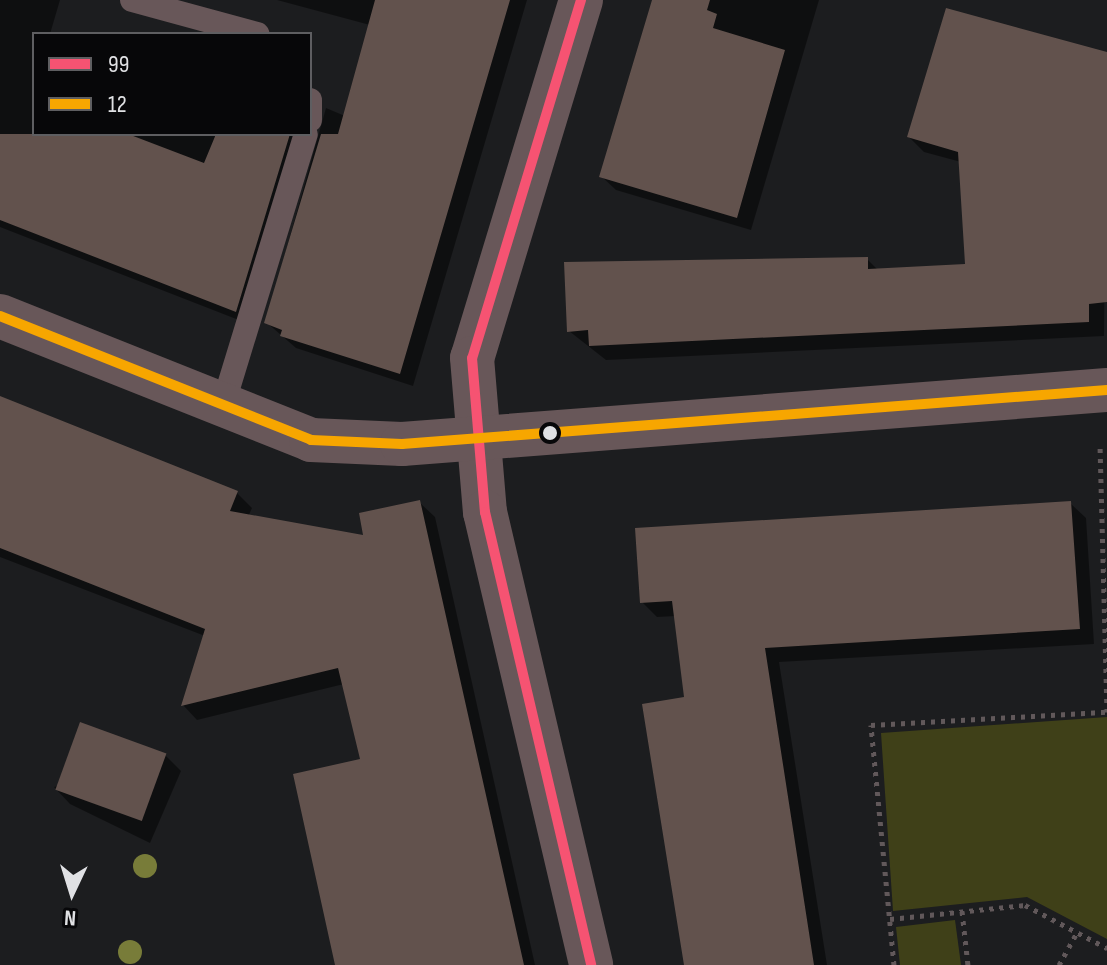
<!DOCTYPE html>
<style>
body{margin:0}
#map{position:relative;width:1107px;height:965px;overflow:hidden;background:#1c1d1f;font-family:"Sofia Sans Condensed",sans-serif}
div>[style]{position:absolute}
.green>*{inset:0;background:#3f4018}
.shadow>*{inset:0;background:#0007}
.building>*{inset:0;background:#62524d;transform-origin:0 0}
.path>*{height:5px;margin-top:-2.5px;transform-origin:0;background:repeating-linear-gradient(90deg,#61585a 0 4px,transparent 0 10px)}
.lane>*{height:24px;margin:-12px;padding:0 12px;transform-origin:12px;border-radius:12px;background:#685759}
.street>*{height:44px;margin:-22px;padding:0 22px;transform-origin:22px;border-radius:22px;background:#685759}
.bus-1>*{height:10px;margin:-5px;padding:0 5px;transform-origin:5px;border-radius:5px;background:#f65372}
.bus-2>*{height:10px;margin:-5px;padding:0 5px;transform-origin:5px;border-radius:5px;background:#f7a600}
.trees>*{width:24px;height:24px;margin:-12px;border-radius:50%;background:#787c39}
.dots>*{width:22px;height:22px;translate:-50% -50%;box-sizing:border-box;border:4px solid #070709;border-radius:50%}
span{translate:-50% -50%;white-space:nowrap;text-align:center;line-height:1.15;-webkit-text-stroke:8px #070709;paint-order:stroke}
.legend{position:absolute;left:32px;top:32px;width:280px;height:104px;box-sizing:border-box;background:#070709;border:2px solid #5e5e61;margin:0;padding:10px 14px;list-style:none;font-size:24px;color:#e0e1e4}
.legend li{display:flex;align-items:center;gap:16px;height:40px}
.legend b{width:40px;border:2px solid #5e5e61}
.north{position:absolute;left:32px;top:853px;width:80px;height:80px;-webkit-text-stroke:6px #070709;paint-order:stroke;rotate:184deg;font-size:22px;font-weight:700;line-height:32px;text-align:center;color:#e0e1e4}
.north::after{content:'';display:block;margin:auto;width:28px;height:36px;background:#e0e1e4;clip-path:polygon(50% 0,100% 100%,50% 72%,0 100%)}
</style>
<div id="map">
<div class="green">
<i style="clip-path:polygon(1107px 717px,1107px 939px,1027px 897px,893px 911px,881px 733px)"></i>
<i style="clip-path:polygon(955px 920px,961px 965px,900px 965px,896px 927px)"></i>
</div>
<div class="shadow">
<i style="clip-path:polygon(0 0,60px 0,50px 34px,34px 34px,34px 134px,308px 134px,249px 324px,0 227px)"></i>
<i style="clip-path:polygon(277px 0,527px 0,413px 386px,296px 348px,266px 322px,326px 108px,345px 116px,370px 25px)"></i>
<i style="clip-path:polygon(654px 0,819px 0,751px 230px,616px 190px,601px 176px)"></i>
<i style="clip-path:polygon(1107px 54px,1104px 336px,606px 360px,569px 331px,867px 259px,878px 270px,967px 266px,961px 162px,924px 152px,909px 137px)"></i>
<i style="clip-path:polygon(0 398px,237px 493px,252px 508px,248px 517px,366px 537px,419px 502px,435px 517px,535px 965px,337px 965px,362px 760px,344px 684px,197px 720px,183px 705px,205px 636px,0 557px)"></i>
<i style="clip-path:polygon(1070px 503px,1086px 518px,1094px 644px,779px 662px,827px 965px,687px 965px,686px 698px,676px 616px,657px 617px,642px 602px)"></i>
<i style="clip-path:polygon(165px 755px,181px 771px,150px 843px,70px 804px,54px 787px)"></i>
</div>
<div class="building">
<i style="clip-path:polygon(375px 0,510px 0,400px 374px,280px 336px,282px 330px,264px 323px,321px 134px,338px 134px)"></i>
<i style="clip-path:polygon(652px 0,710px 0,707px 10px,717px 14px,713px 28px,785px 50px,737px 218px,599px 177px)"></i>
<i style="clip-path:polygon(946px 8px,1107px 52px,1107px 302px,1089px 304px,1089px 322px,589px 346px,588px 330px,567px 332px,564px 262px,868px 257px,868px 269px,965px 264px,958px 152px,907px 137px)"></i>
<i style="clip-path:polygon(0 134px,128px 134px,204px 163px,216px 134px,290px 134px,236px 312px,0 220px)"></i>
<i style="clip-path:polygon(0 396px,238px 491px,230px 511px,363px 535px,359px 513px,420px 500px,524px 965px,335px 965px,293px 774px,360px 759px,338px 668px,181px 706px,205px 629px,0 548px)"></i>
<i style="clip-path:polygon(1071px 501px,1080px 629px,765px 648px,814px 965px,684px 965px,642px 704px,684px 697px,672px 601px,640px 603px,635px 528px)"></i>
<i style="left:80px;top:722px;width:92px;height:72px;rotate:20deg"></i>
</div>
<div class="path">
<i style="left:962px;top:911px;width:54px;rotate:83.7deg"></i>
<i style="left:890px;top:919px;width:136px;rotate:-5.9deg"></i>
<i style="left:1025px;top:905px;width:93px;rotate:27.7deg"></i>
<i style="left:894px;top:965px;width:241px;rotate:-95.5deg"></i>
<i style="left:871px;top:725px;width:236px;rotate:-3.2deg"></i>
<i style="left:1107px;top:712px;width:268px;rotate:-91.5deg"></i>
<i style="left:1059px;top:965px;width:38px;rotate:-61deg"></i>
</div>
<div class="lane">
<i style="left:132px;top:0;width:130px;rotate:15.2deg"></i>
<i style="left:310px;top:100px;width:20px;rotate:90deg"></i>
<i style="left:223px;top:405px;width:283px;rotate:-73deg"></i>
</div>
<div class="street">
<i style="left:581px;top:0;width:374px;rotate:106.9deg"></i>
<i style="left:472px;top:358px;width:155px;rotate:85.2deg"></i>
<i style="left:485px;top:512px;width:465px;rotate:76.8deg"></i>
<i style="left:0;top:316px;width:335px;rotate:21.7deg"></i>
<i style="left:311px;top:440px;width:91px;rotate:2.5deg"></i>
<i style="left:402px;top:444px;width:707px;rotate:-4.38deg"></i>
</div>
<div class="bus-1">
<i style="left:581px;top:0;width:374px;rotate:106.9deg"></i>
<i style="left:472px;top:358px;width:155px;rotate:85.2deg"></i>
<i style="left:485px;top:512px;width:465px;rotate:76.8deg"></i>
</div>
<div class="bus-2">
<i style="left:0;top:316px;width:335px;rotate:21.7deg"></i>
<i style="left:311px;top:440px;width:91px;rotate:2.5deg"></i>
<i style="left:402px;top:444px;width:707px;rotate:-4.38deg"></i>
</div>
<div class="trees">
<i style="left:145px;top:866px"></i>
<i style="left:130px;top:952px"></i>
</div>
<div class="dots">
<i style="left:550px;top:433px;background:#e0e1e4"></i>
</div>
<ul class="legend">
<li><b style="height:10px;background:#f65372"></b>99</li>
<li><b style="height:10px;background:#f7a600"></b>12</li>
</ul>
<div class="north">N</div>
</div>
